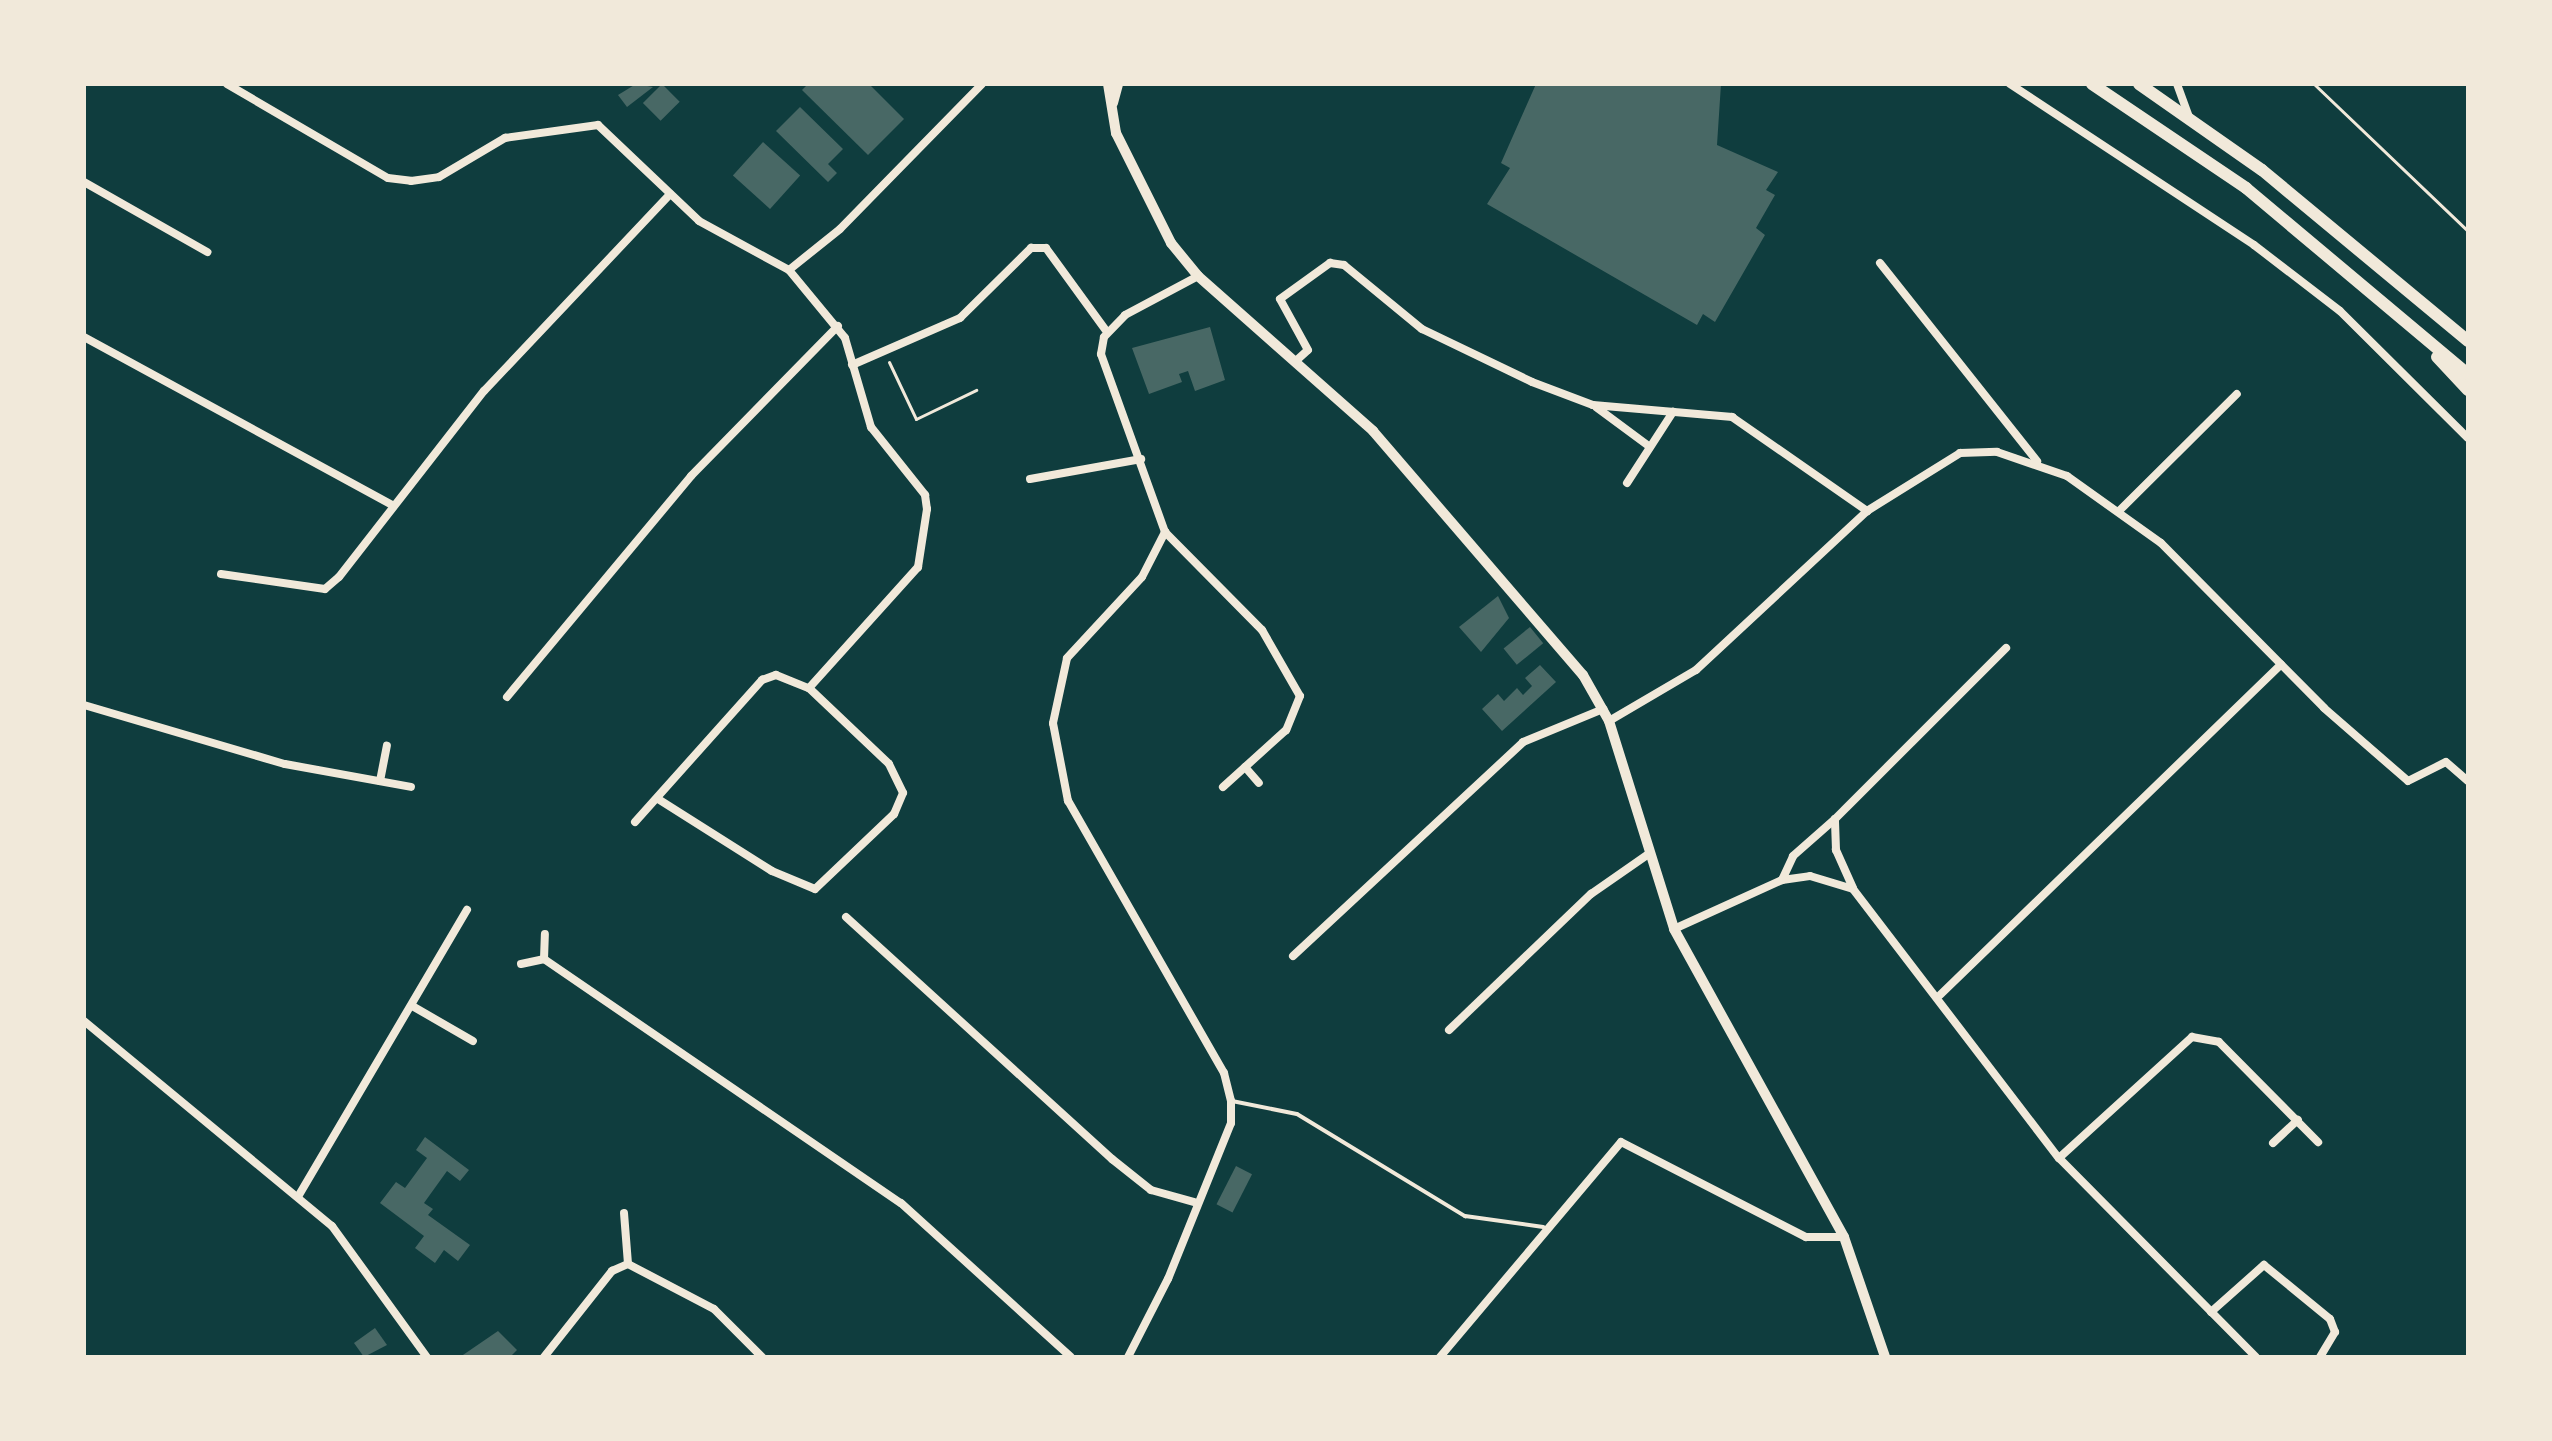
<!DOCTYPE html>
<style>
body{margin:0}
#map{position:relative;width:2552px;height:1441px;overflow:hidden;background:#0f3d3e;font-family:Jost,sans-serif}
div>[style]{position:absolute}
.building>*{inset:0;background:#486865;transform-origin:0 0}
.path>*{height:3px;margin:-1.5px;padding:0 1.5px;transform-origin:1.5px;border-radius:1.5px;background:#f1e9da}
.service>*{height:4px;margin:-2px;padding:0 2px;transform-origin:2px;border-radius:2px;background:#f1e9da}
.minor>*{height:8px;margin:-4px;padding:0 4px;transform-origin:4px;border-radius:4px;background:#f1e9da}
.tertiary>*{height:10px;margin:-5px;padding:0 5px;transform-origin:5px;border-radius:5px;background:#f1e9da}
.primary>*{height:12px;margin:-6px;padding:0 6px;transform-origin:6px;border-radius:6px;background:#f1e9da}
span{translate:-50% -50%;white-space:nowrap;text-align:center;line-height:1.15;-webkit-text-stroke:6px #f1e9da;paint-order:stroke}
.frame{position:absolute;inset:0;border:86px solid #f1e9da;pointer-events:none}
</style>
<div id="map">
<div class="building">
<i style="clip-path:polygon(636px 84px,653px 87px,627px 107px,618px 95px)"></i>
<i style="left:662px;top:84px;width:25px;height:27px;rotate:45deg"></i>
<i style="clip-path:polygon(808px 84px,869px 84px,904px 119px,868px 155px,802px 90px)"></i>
<i style="clip-path:polygon(1536px 84px,1721px 84px,1717px 145px,1778px 172px,1766px 190px,1775px 195px,1756px 228px,1765px 235px,1715px 322px,1703px 314px,1697px 325px,1487px 204px,1510px 168px,1501px 163px)"></i>
<i style="clip-path:polygon(800px 107px,843px 149px,828px 164px,837px 173px,828px 182px,776px 131px)"></i>
<i style="left:763px;top:142px;width:50px;height:45px;rotate:42deg"></i>
<i style="clip-path:polygon(1210px 327px,1225px 380px,1195px 391px,1188px 371px,1179px 374px,1182px 382px,1149px 394px,1132px 348px)"></i>
<i style="clip-path:polygon(1498px 596px,1509px 618px,1481px 652px,1459px 627px)"></i>
<i style="left:1530px;top:627px;width:21px;height:34px;rotate:51deg"></i>
<i style="clip-path:polygon(1540px 665px,1556px 682px,1502px 731px,1482px 709px,1498px 694px,1504px 701px,1517px 688px,1523px 695px,1532px 686px,1525px 678px)"></i>
<i style="clip-path:polygon(425px 1137px,469px 1170px,460px 1181px,447px 1171px,424px 1203px,433px 1209px,428px 1215px,470px 1245px,458px 1261px,444px 1250px,435px 1263px,415px 1248px,424px 1236px,380px 1203px,396px 1182px,405px 1188px,427px 1158px,416px 1150px)"></i>
<i style="left:1236px;top:1166px;width:18px;height:43px;rotate:27deg"></i>
<i style="clip-path:polygon(375px 1328px,387px 1345px,364px 1357px,354px 1343px)"></i>
<i style="clip-path:polygon(498px 1331px,517px 1350px,510px 1357px,460px 1357px)"></i>
</div>
<div class="path">
<i style="left:2314px;top:84px;width:213px;rotate:43.7deg"></i>
<i style="left:889px;top:362px;width:63px;rotate:64.7deg"></i>
<i style="left:916px;top:419px;width:67px;rotate:-25.8deg"></i>
</div>
<div class="service">
<i style="left:1232px;top:1101px;width:66px;rotate:11.3deg"></i>
<i style="left:1297px;top:1114px;width:197px;rotate:31.3deg"></i>
<i style="left:1465px;top:1216px;width:79px;rotate:8deg"></i>
</div>
<div class="minor">
<i style="left:227px;top:84px;width:186px;rotate:30.3deg"></i>
<i style="left:388px;top:178px;width:23px;rotate:7deg"></i>
<i style="left:411px;top:181px;width:28px;rotate:-8deg"></i>
<i style="left:439px;top:177px;width:77px;rotate:-30.6deg"></i>
<i style="left:505px;top:138px;width:94px;rotate:-8deg"></i>
<i style="left:598px;top:125px;width:139px;rotate:43.5deg"></i>
<i style="left:699px;top:221px;width:102px;rotate:28.6deg"></i>
<i style="left:789px;top:270px;width:65px;rotate:-38.8deg"></i>
<i style="left:840px;top:229px;width:203px;rotate:-45.6deg"></i>
<i style="left:2010px;top:84px;width:292px;rotate:33.4deg"></i>
<i style="left:2254px;top:245px;width:108px;rotate:37.5deg"></i>
<i style="left:2340px;top:311px;width:180px;rotate:44.8deg"></i>
<i style="left:2177px;top:84px;width:35px;rotate:70deg"></i>
<i style="left:84px;top:182px;width:142px;rotate:29.6deg"></i>
<i style="left:1880px;top:263px;width:253px;rotate:51.6deg"></i>
<i style="left:789px;top:270px;width:88px;rotate:50.5deg"></i>
<i style="left:845px;top:338px;width:93px;rotate:73.7deg"></i>
<i style="left:871px;top:427px;width:87px;rotate:51.5deg"></i>
<i style="left:925px;top:495px;width:14px;rotate:82deg"></i>
<i style="left:927px;top:509px;width:59px;rotate:98.8deg"></i>
<i style="left:918px;top:567px;width:163px;rotate:132deg"></i>
<i style="left:84px;top:337px;width:351px;rotate:28.6deg"></i>
<i style="left:1298px;top:359px;width:13px;rotate:-42deg"></i>
<i style="left:1308px;top:350px;width:58px;rotate:-118.8deg"></i>
<i style="left:1280px;top:299px;width:62px;rotate:-35.8deg"></i>
<i style="left:1330px;top:263px;width:14px;rotate:8deg"></i>
<i style="left:1344px;top:265px;width:101px;rotate:39.4deg"></i>
<i style="left:1422px;top:329px;width:122px;rotate:25.7deg"></i>
<i style="left:1532px;top:382px;width:65px;rotate:20.7deg"></i>
<i style="left:1593px;top:405px;width:140px;rotate:4.9deg"></i>
<i style="left:1732px;top:417px;width:165px;rotate:34.8deg"></i>
<i style="left:852px;top:365px;width:118px;rotate:-23.5deg"></i>
<i style="left:960px;top:318px;width:100px;rotate:-44.6deg"></i>
<i style="left:1031px;top:248px;width:15px"></i>
<i style="left:1046px;top:248px;width:104px;rotate:54deg"></i>
<i style="left:1596px;top:407px;width:67px;rotate:36.5deg"></i>
<i style="left:1030px;top:479px;width:113px;rotate:-10.2deg"></i>
<i style="left:1627px;top:483px;width:85px;rotate:-57.1deg"></i>
<i style="left:2119px;top:511px;width:166px;rotate:-44.8deg"></i>
<i style="left:1165px;top:532px;width:138px;rotate:45.3deg"></i>
<i style="left:1262px;top:630px;width:76px;rotate:60.1deg"></i>
<i style="left:1300px;top:696px;width:37px;rotate:112deg"></i>
<i style="left:1286px;top:730px;width:85px;rotate:137.9deg"></i>
<i style="left:221px;top:574px;width:105px;rotate:8.2deg"></i>
<i style="left:325px;top:589px;width:18px;rotate:-41deg"></i>
<i style="left:339px;top:577px;width:236px;rotate:-52.1deg"></i>
<i style="left:484px;top:391px;width:271px;rotate:-46.6deg"></i>
<i style="left:507px;top:697px;width:288px;rotate:-50.2deg"></i>
<i style="left:691px;top:476px;width:210px;rotate:-45.6deg"></i>
<i style="left:84px;top:705px;width:209px;rotate:16.4deg"></i>
<i style="left:285px;top:764px;width:128px;rotate:10.3deg"></i>
<i style="left:1609px;top:721px;width:101px;rotate:-30.4deg"></i>
<i style="left:1696px;top:670px;width:233px;rotate:-42.9deg"></i>
<i style="left:1867px;top:511px;width:110px;rotate:-31.9deg"></i>
<i style="left:1960px;top:453px;width:37px;rotate:-2deg"></i>
<i style="left:1997px;top:452px;width:74px;rotate:18.9deg"></i>
<i style="left:2067px;top:476px;width:115px;rotate:35.5deg"></i>
<i style="left:2161px;top:543px;width:232px;rotate:45.3deg"></i>
<i style="left:2324px;top:708px;width:111px;rotate:41deg"></i>
<i style="left:2408px;top:781px;width:42px;rotate:-26.6deg"></i>
<i style="left:2446px;top:762px;width:29px;rotate:41deg"></i>
<i style="left:1245px;top:767px;width:21px;rotate:49deg"></i>
<i style="left:380px;top:781px;width:36px;rotate:-79deg"></i>
<i style="left:635px;top:822px;width:191px;rotate:-48.2deg"></i>
<i style="left:762px;top:680px;width:15px;rotate:-20deg"></i>
<i style="left:776px;top:675px;width:35px;rotate:22deg"></i>
<i style="left:809px;top:688px;width:110px;rotate:43.5deg"></i>
<i style="left:889px;top:764px;width:32px;rotate:64deg"></i>
<i style="left:903px;top:793px;width:23px;rotate:113deg"></i>
<i style="left:894px;top:814px;width:109px;rotate:136.5deg"></i>
<i style="left:815px;top:889px;width:47px;rotate:-157.3deg"></i>
<i style="left:772px;top:871px;width:135px;rotate:-147.7deg"></i>
<i style="left:1782px;top:880px;width:26px;rotate:-65deg"></i>
<i style="left:1793px;top:856px;width:56px;rotate:-41.4deg"></i>
<i style="left:1853px;top:888px;width:42px;rotate:-114.1deg"></i>
<i style="left:1836px;top:850px;width:31px;rotate:-92deg"></i>
<i style="left:1835px;top:819px;width:242px;rotate:-45deg"></i>
<i style="left:846px;top:917px;width:360px;rotate:42.3deg"></i>
<i style="left:1112px;top:1159px;width:50px;rotate:38.5deg"></i>
<i style="left:1151px;top:1190px;width:45px;rotate:15.6deg"></i>
<i style="left:1674px;top:929px;width:119px;rotate:-24.4deg"></i>
<i style="left:1782px;top:880px;width:28px;rotate:-8deg"></i>
<i style="left:1810px;top:876px;width:45px;rotate:16.8deg"></i>
<i style="left:1853px;top:889px;width:339px;rotate:52.6deg"></i>
<i style="left:2059px;top:1158px;width:280px;rotate:45.3deg"></i>
<i style="left:1293px;top:956px;width:314px;rotate:-42.9deg"></i>
<i style="left:1523px;top:742px;width:87px;rotate:-22.4deg"></i>
<i style="left:544px;top:959px;width:432px;rotate:34.4deg"></i>
<i style="left:901px;top:1203px;width:229px;rotate:42.2deg"></i>
<i style="left:521px;top:964px;width:24px;rotate:-12deg"></i>
<i style="left:544px;top:959px;width:25px;rotate:-88deg"></i>
<i style="left:1940px;top:995px;width:475px;rotate:-44.1deg"></i>
<i style="left:414px;top:1007px;width:68px;rotate:30deg"></i>
<i style="left:84px;top:1021px;width:322px;rotate:39.6deg"></i>
<i style="left:332px;top:1226px;width:162px;rotate:54.1deg"></i>
<i style="left:1449px;top:1030px;width:197px;rotate:-43.8deg"></i>
<i style="left:1591px;top:894px;width:72px;rotate:-34.8deg"></i>
<i style="left:2273px;top:1143px;width:34px;rotate:-43deg"></i>
<i style="left:2059px;top:1158px;width:180px;rotate:-42.3deg"></i>
<i style="left:2192px;top:1037px;width:27px;rotate:10deg"></i>
<i style="left:2219px;top:1042px;width:141px;rotate:45.3deg"></i>
<i style="left:299px;top:1195px;width:331px;rotate:-59.5deg"></i>
<i style="left:624px;top:1213px;width:51px;rotate:85.5deg"></i>
<i style="left:2211px;top:1312px;width:71px;rotate:-41.6deg"></i>
<i style="left:2264px;top:1265px;width:85px;rotate:39.3deg"></i>
<i style="left:2330px;top:1319px;width:14px;rotate:69deg"></i>
<i style="left:2335px;top:1332px;width:29px;rotate:121deg"></i>
<i style="left:544px;top:1357px;width:110px;rotate:-51.7deg"></i>
<i style="left:612px;top:1271px;width:17px;rotate:-24deg"></i>
<i style="left:628px;top:1264px;width:97px;rotate:27.6deg"></i>
<i style="left:714px;top:1309px;width:68px;rotate:45deg"></i>
<i style="left:1128px;top:1357px;width:88px;rotate:-62.9deg"></i>
<i style="left:1168px;top:1279px;width:168px;rotate:-68deg"></i>
<i style="left:1231px;top:1123px;width:22px;rotate:-90deg"></i>
<i style="left:1231px;top:1101px;width:29px;rotate:-104deg"></i>
<i style="left:1224px;top:1073px;width:314px;rotate:-119.8deg"></i>
<i style="left:1068px;top:801px;width:79px;rotate:-100.9deg"></i>
<i style="left:1053px;top:723px;width:66px;rotate:-77.8deg"></i>
<i style="left:1067px;top:658px;width:110px;rotate:-47.2deg"></i>
<i style="left:1142px;top:577px;width:51px;rotate:-62.9deg"></i>
<i style="left:1165px;top:532px;width:189px;rotate:-109.8deg"></i>
<i style="left:1101px;top:354px;width:17px;rotate:-80deg"></i>
<i style="left:1104px;top:337px;width:30px;rotate:-46deg"></i>
<i style="left:1125px;top:315px;width:83px;rotate:-28.1deg"></i>
<i style="left:1440px;top:1357px;width:281px;rotate:-49.9deg"></i>
<i style="left:1621px;top:1142px;width:208px;rotate:27.2deg"></i>
<i style="left:1806px;top:1237px;width:38px"></i>
</div>
<div class="tertiary">
<i style="left:1108px;top:84px;width:50px;rotate:80.7deg"></i>
<i style="left:1116px;top:133px;width:123px;rotate:63.4deg"></i>
<i style="left:1171px;top:243px;width:43px;rotate:50.7deg"></i>
<i style="left:1198px;top:276px;width:234px;rotate:41.5deg"></i>
<i style="left:1373px;top:431px;width:322px;rotate:49.3deg"></i>
<i style="left:1583px;top:675px;width:53px;rotate:60.5deg"></i>
<i style="left:1609px;top:721px;width:218px;rotate:72.6deg"></i>
<i style="left:1674px;top:929px;width:352px;rotate:61.1deg"></i>
<i style="left:1844px;top:1237px;width:127px;rotate:71.1deg"></i>
<i style="left:1113px;top:103px;width:20px;rotate:-75deg"></i>
</div>
<div class="primary">
<i style="left:2092px;top:84px;width:186px;rotate:34deg"></i>
<i style="left:2246px;top:188px;width:290px;rotate:40deg"></i>
<i style="left:2139px;top:84px;width:150px;rotate:35deg"></i>
<i style="left:2262px;top:170px;width:268px;rotate:39.7deg"></i>
<i style="left:2437px;top:357px;width:45px;rotate:46.8deg"></i>
</div>
<div class="frame"></div>
</div>
